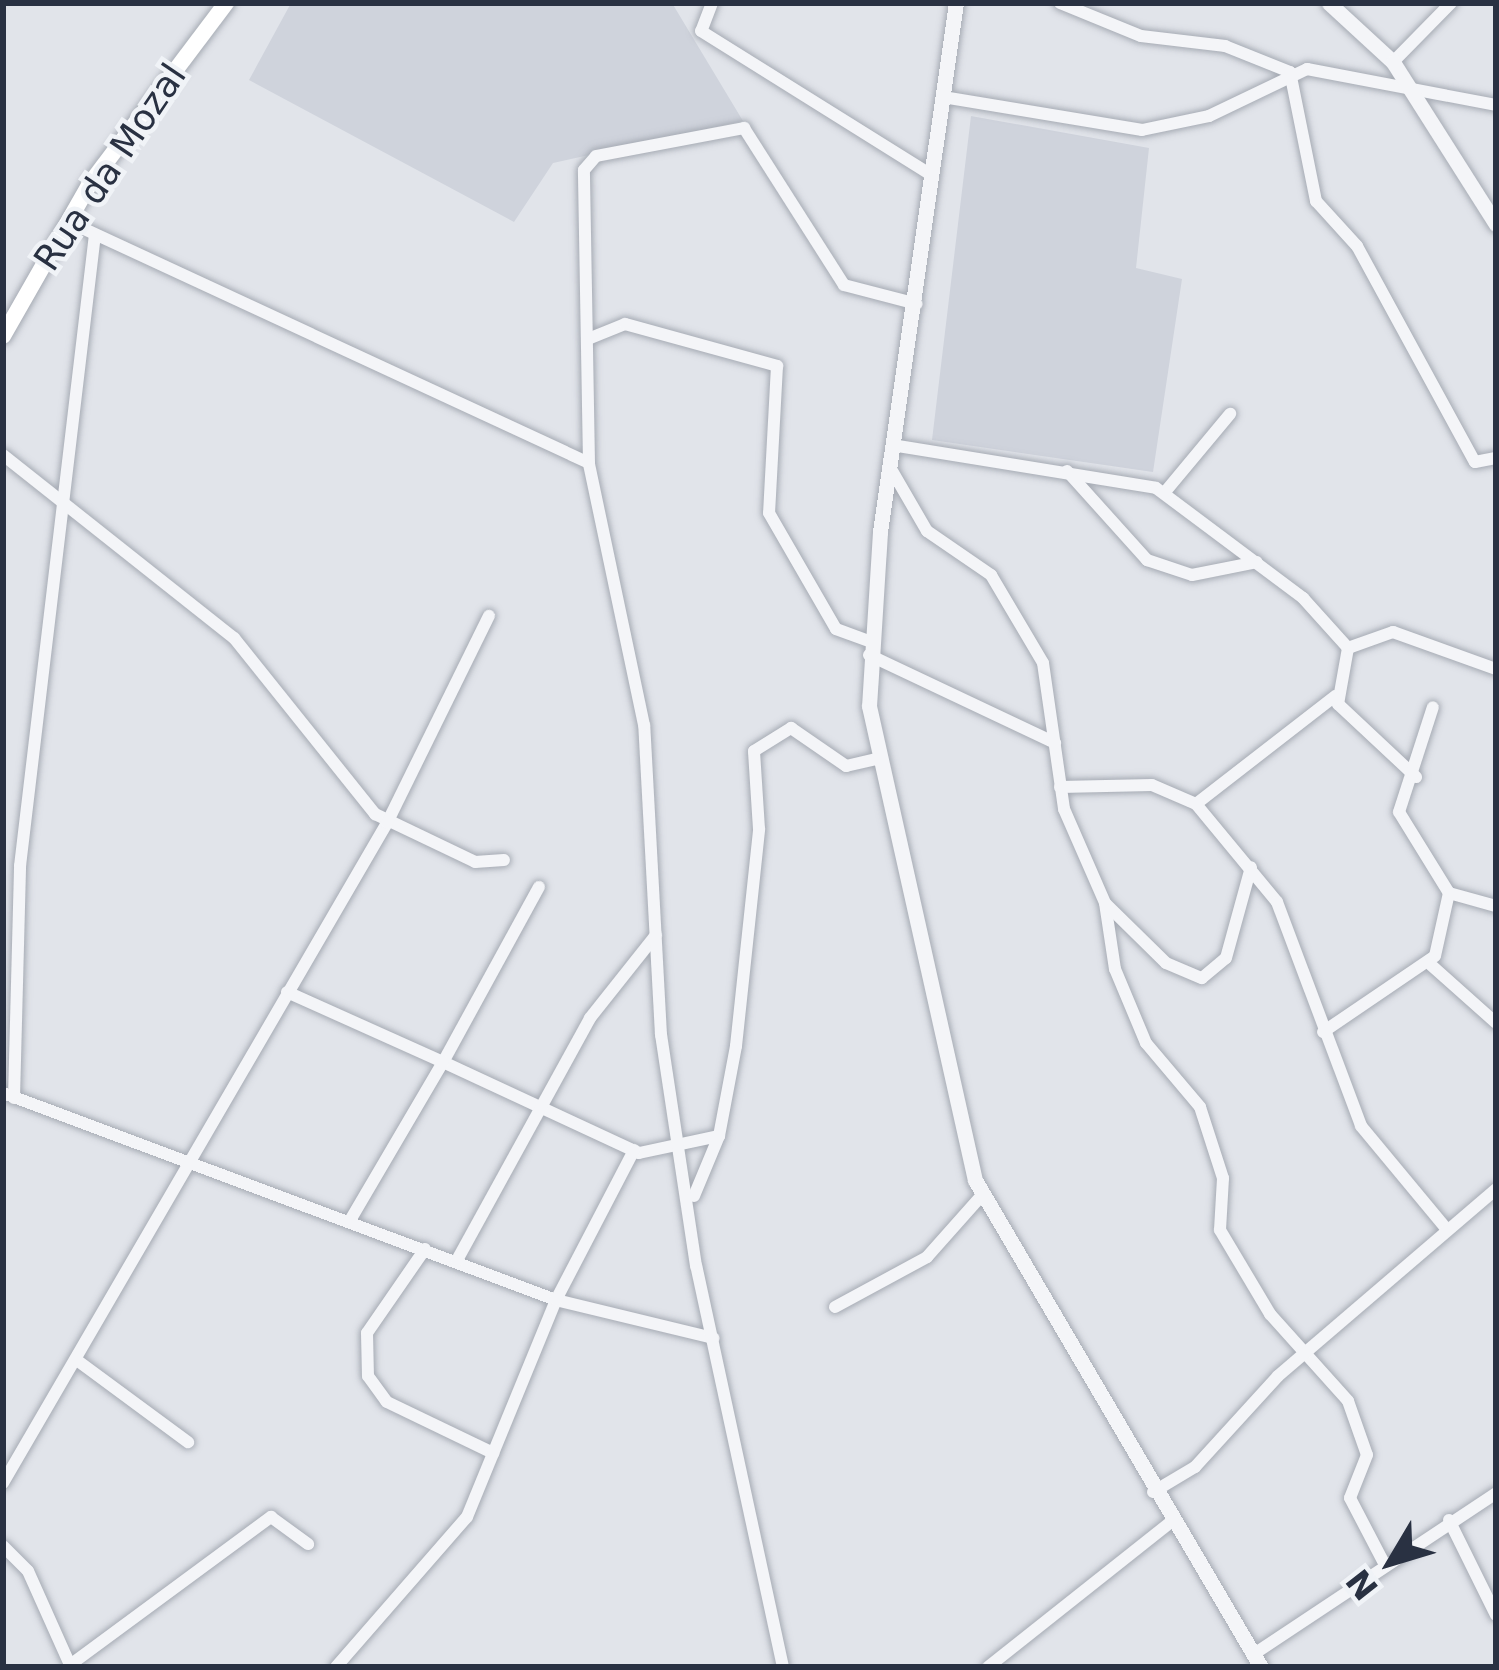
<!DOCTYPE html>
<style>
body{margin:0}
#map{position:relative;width:1499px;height:1670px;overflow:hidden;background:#e1e4ea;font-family:"DejaVu Sans",sans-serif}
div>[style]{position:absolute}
.built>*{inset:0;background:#cfd3dc}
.roads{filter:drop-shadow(0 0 3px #a6abb4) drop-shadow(0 0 3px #a6abb4)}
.minor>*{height:12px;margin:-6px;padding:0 6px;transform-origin:6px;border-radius:6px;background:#f4f5f8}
.tertiary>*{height:15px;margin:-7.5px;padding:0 7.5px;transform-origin:7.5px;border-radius:7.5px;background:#f4f5f8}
.secondary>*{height:16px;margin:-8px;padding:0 8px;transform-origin:8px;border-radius:8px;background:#fff}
span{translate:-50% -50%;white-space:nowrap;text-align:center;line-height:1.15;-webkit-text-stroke:9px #f0f3f7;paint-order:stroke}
.street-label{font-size:36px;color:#293142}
.frame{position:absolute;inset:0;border:6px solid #293142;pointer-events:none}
.north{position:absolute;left:1331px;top:1502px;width:120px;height:120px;-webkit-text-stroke:9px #f0f3f7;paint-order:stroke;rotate:232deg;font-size:33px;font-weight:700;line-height:48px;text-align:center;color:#293142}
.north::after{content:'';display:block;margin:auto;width:42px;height:54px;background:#293142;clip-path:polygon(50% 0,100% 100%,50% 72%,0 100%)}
</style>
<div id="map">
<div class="built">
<i style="clip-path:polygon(291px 3px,672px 3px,743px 121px,553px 163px,514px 222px,249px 80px)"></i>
<i style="clip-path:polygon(971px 116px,1149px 148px,1136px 268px,1182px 279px,1153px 472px,932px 440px)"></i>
</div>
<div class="roads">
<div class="minor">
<i style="left:712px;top:3px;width:30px;rotate:111deg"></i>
<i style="left:701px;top:31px;width:270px;rotate:32deg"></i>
<i style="left:1060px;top:3px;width:87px;rotate:22.2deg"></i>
<i style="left:1141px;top:36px;width:85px;rotate:6.8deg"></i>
<i style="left:1225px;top:46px;width:70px;rotate:21.8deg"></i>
<i style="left:1290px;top:72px;width:132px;rotate:78.6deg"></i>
<i style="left:1316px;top:201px;width:61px;rotate:47.7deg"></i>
<i style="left:1357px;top:246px;width:246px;rotate:61.4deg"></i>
<i style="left:1475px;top:462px;width:21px;rotate:-11deg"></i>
<i style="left:1393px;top:62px;width:83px;rotate:-45.5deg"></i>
<i style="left:943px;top:97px;width:202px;rotate:9.4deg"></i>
<i style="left:1142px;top:130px;width:68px;rotate:-11.8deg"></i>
<i style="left:1209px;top:116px;width:109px;rotate:-25.6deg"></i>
<i style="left:1307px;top:69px;width:192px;rotate:10.8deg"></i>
<i style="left:67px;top:221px;width:575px;rotate:24.87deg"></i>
<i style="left:588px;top:339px;width:40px;rotate:-22deg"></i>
<i style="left:625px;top:324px;width:158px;rotate:15.4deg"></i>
<i style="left:777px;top:366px;width:147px;rotate:93.1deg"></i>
<i style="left:769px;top:513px;width:134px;rotate:60deg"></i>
<i style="left:836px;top:629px;width:33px;rotate:20deg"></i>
<i style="left:898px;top:446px;width:261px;rotate:9.2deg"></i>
<i style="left:1156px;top:488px;width:184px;rotate:36.8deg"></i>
<i style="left:1303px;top:598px;width:67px;rotate:48deg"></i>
<i style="left:1348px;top:648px;width:48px;rotate:-19.6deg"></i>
<i style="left:1393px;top:632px;width:109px;rotate:19.8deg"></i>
<i style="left:3px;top:455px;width:295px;rotate:38.4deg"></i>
<i style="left:234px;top:638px;width:226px;rotate:51.3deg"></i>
<i style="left:375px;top:814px;width:111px;rotate:25.6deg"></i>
<i style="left:475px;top:862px;width:29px;rotate:-4deg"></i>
<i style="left:891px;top:469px;width:72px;rotate:59.9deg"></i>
<i style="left:927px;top:531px;width:78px;rotate:34.5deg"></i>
<i style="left:991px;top:575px;width:102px;rotate:59.4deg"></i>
<i style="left:1043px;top:663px;width:148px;rotate:81.8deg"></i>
<i style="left:1064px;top:809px;width:103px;rotate:66.4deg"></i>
<i style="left:1105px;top:903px;width:67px;rotate:81.4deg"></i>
<i style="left:1115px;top:969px;width:80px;rotate:67.3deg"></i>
<i style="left:1146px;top:1043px;width:84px;rotate:49.8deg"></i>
<i style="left:1200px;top:1107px;width:75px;rotate:72.1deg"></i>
<i style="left:1223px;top:1178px;width:52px;rotate:93.3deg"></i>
<i style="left:1220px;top:1230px;width:98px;rotate:59.2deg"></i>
<i style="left:1270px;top:1314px;width:117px;rotate:48.1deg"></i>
<i style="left:1348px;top:1401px;width:57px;rotate:70.6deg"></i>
<i style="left:1367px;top:1455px;width:46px;rotate:111.6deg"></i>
<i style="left:1350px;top:1498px;width:71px;rotate:62.4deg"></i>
<i style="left:1067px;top:471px;width:120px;rotate:48deg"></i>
<i style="left:1147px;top:560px;width:47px;rotate:18.4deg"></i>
<i style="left:1192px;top:575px;width:66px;rotate:-11.3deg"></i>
<i style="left:1165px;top:492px;width:102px;rotate:-50.2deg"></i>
<i style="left:1348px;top:648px;width:57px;rotate:100.1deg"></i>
<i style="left:1338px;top:704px;width:107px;rotate:43.1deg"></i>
<i style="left:869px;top:655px;width:206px;rotate:25.3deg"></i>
<i style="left:1060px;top:787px;width:92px;rotate:-1.2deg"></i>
<i style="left:1152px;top:785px;width:48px;rotate:23.4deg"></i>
<i style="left:1196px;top:804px;width:127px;rotate:50.4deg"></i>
<i style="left:1277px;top:902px;width:239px;rotate:69.4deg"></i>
<i style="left:1361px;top:1126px;width:130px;rotate:50.3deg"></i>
<i style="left:1196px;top:804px;width:176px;rotate:-37.8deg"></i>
<i style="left:539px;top:887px;width:200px;rotate:118.7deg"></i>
<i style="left:443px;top:1062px;width:216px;rotate:24.9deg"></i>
<i style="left:639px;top:1153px;width:82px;rotate:-12deg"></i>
<i style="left:1449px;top:893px;width:49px;rotate:15.5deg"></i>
<i style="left:1106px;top:904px;width:84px;rotate:44.5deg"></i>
<i style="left:1166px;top:963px;width:39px;rotate:23deg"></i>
<i style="left:1202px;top:978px;width:31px;rotate:-40deg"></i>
<i style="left:1226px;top:958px;width:94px;rotate:-74.6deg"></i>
<i style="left:1431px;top:965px;width:87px;rotate:41.7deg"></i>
<i style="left:287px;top:992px;width:171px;rotate:24.2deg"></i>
<i style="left:443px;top:1062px;width:182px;rotate:120.4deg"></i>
<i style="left:1323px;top:1032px;width:135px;rotate:-34.2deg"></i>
<i style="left:1435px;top:956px;width:65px;rotate:-77.5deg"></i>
<i style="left:1449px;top:893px;width:95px;rotate:-121.7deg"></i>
<i style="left:1399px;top:812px;width:110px;rotate:-72.1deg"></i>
<i style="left:3px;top:1093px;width:590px;rotate:20.52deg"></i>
<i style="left:556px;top:1300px;width:162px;rotate:13.6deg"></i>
<i style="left:14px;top:1098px;width:232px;rotate:-88.5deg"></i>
<i style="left:20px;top:866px;width:636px;rotate:-83.23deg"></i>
<i style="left:694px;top:1196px;width:65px;rotate:-67.4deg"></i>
<i style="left:719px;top:1136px;width:92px;rotate:-79.3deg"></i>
<i style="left:736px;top:1046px;width:218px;rotate:-83.9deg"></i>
<i style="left:759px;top:829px;width:78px;rotate:-93.7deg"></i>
<i style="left:754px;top:751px;width:44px;rotate:-31.9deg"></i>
<i style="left:791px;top:728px;width:67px;rotate:34.6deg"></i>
<i style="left:846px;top:766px;width:35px;rotate:-13deg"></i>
<i style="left:425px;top:1249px;width:102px;rotate:124.6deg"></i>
<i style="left:367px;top:1333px;width:43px;rotate:88.7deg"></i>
<i style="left:368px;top:1376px;width:32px;rotate:54deg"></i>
<i style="left:387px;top:1402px;width:118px;rotate:25.7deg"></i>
<i style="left:456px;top:1262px;width:278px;rotate:-61.2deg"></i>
<i style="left:590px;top:1018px;width:106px;rotate:-51.5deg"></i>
<i style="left:835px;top:1307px;width:105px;rotate:-28.5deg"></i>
<i style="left:927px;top:1257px;width:83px;rotate:-48.4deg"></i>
<i style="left:78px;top:1361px;width:137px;rotate:36.4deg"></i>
<i style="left:3px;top:1483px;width:764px;rotate:-59.81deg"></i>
<i style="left:387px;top:823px;width:231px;rotate:-63.8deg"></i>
<i style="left:1153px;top:1492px;width:49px;rotate:-30.8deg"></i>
<i style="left:1195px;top:1467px;width:123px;rotate:-47.6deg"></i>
<i style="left:1278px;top:1376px;width:287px;rotate:-40.6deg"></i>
<i style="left:1449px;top:1520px;width:106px;rotate:63.7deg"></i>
<i style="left:3px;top:1546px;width:35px;rotate:45deg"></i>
<i style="left:28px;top:1571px;width:105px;rotate:65.9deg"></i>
<i style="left:1254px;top:1654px;width:291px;rotate:-33.6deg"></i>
<i style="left:70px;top:1665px;width:250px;rotate:-36.4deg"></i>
<i style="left:271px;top:1517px;width:46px;rotate:36.1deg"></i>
<i style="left:336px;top:1667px;width:199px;rotate:-48.9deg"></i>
<i style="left:467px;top:1517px;width:235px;rotate:-67.7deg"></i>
<i style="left:556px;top:1300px;width:169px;rotate:-62.5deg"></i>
<i style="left:783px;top:1667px;width:410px;rotate:-102.2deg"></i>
<i style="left:696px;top:1266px;width:234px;rotate:-98.6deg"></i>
<i style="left:661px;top:1035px;width:310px;rotate:-93.1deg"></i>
<i style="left:644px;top:725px;width:268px;rotate:-101.9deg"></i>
<i style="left:589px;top:463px;width:293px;rotate:-91deg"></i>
<i style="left:584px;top:170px;width:18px;rotate:-49deg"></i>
<i style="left:596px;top:156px;width:151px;rotate:-10.7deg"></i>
<i style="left:744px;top:128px;width:186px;rotate:57.5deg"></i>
<i style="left:844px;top:285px;width:75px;rotate:14.6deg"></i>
<i style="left:988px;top:1667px;width:235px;rotate:-38.4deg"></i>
</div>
<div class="tertiary">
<i style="left:956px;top:3px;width:534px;rotate:98.18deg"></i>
<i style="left:880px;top:532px;width:174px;rotate:93.6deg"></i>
<i style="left:869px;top:706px;width:486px;rotate:77.4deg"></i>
<i style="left:975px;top:1180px;width:565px;rotate:59.58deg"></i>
<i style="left:1329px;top:3px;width:87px;rotate:42.7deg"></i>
<i style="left:1393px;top:62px;width:192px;rotate:57.6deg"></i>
</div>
<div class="secondary">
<i style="left:3px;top:336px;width:174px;rotate:-60.3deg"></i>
<i style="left:89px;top:185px;width:228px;rotate:-53deg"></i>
</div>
</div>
<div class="street-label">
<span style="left:110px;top:167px;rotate:-56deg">Rua da Mozal</span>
</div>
<div class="frame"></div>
<div class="north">N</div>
</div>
